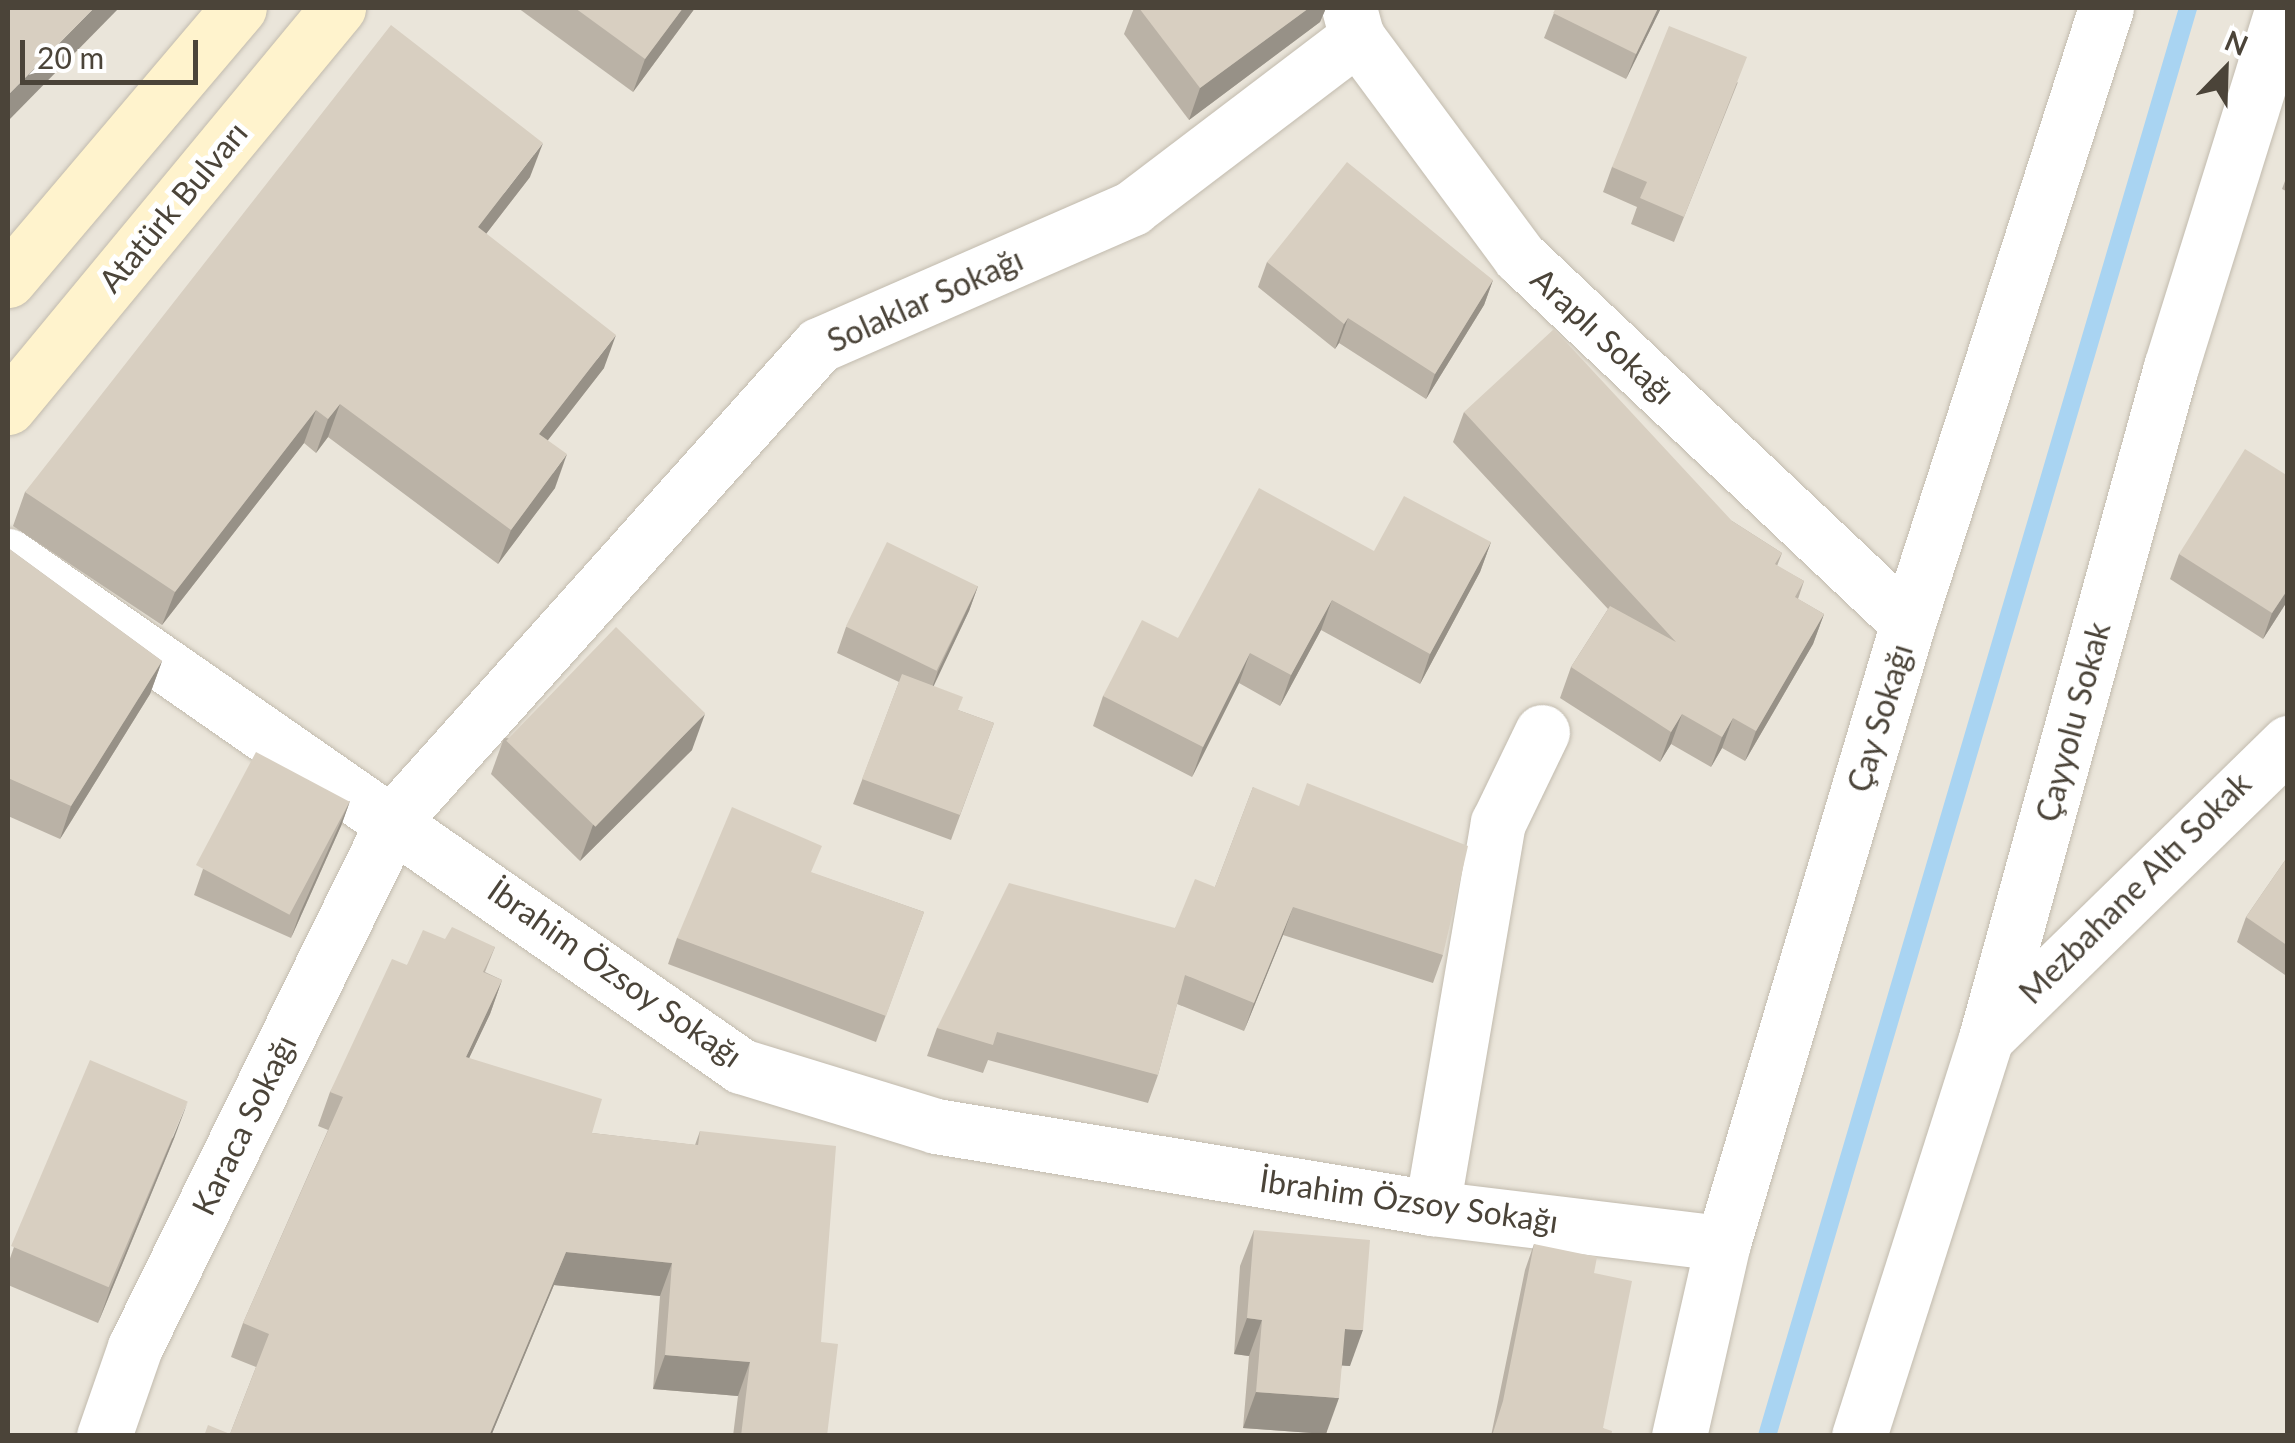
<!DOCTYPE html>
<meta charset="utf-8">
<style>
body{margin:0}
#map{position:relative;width:2295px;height:1443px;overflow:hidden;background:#f6f3ec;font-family:Lato,sans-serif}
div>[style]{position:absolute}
.residential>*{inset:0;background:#eae5da;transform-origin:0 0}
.stream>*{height:18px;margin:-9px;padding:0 9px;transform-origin:9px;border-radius:9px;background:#a9d4f2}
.roads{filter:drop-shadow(0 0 2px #c2bbae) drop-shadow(0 0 2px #c2bbae)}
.street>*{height:55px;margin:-27.5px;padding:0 27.5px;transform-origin:27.5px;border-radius:27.5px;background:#fff}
.secondary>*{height:55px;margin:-27.5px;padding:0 27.5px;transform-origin:27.5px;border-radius:27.5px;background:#fff3cd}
.wall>*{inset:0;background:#bab2a6}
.shaded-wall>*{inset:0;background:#979187}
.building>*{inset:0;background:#d8cfc1;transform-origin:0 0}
span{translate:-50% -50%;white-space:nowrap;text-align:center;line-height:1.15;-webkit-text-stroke:10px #fff;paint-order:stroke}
.street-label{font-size:32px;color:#4b4439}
.frame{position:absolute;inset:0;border:10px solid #4b4439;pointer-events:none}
.north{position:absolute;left:2175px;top:20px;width:100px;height:100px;-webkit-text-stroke:8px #fff;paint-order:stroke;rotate:23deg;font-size:28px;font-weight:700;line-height:40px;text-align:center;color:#4b4439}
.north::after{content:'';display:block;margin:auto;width:35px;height:45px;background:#4b4439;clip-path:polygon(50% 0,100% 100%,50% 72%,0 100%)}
.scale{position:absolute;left:20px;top:40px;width:178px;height:45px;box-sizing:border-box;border:5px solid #4b4439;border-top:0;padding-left:12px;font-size:30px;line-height:35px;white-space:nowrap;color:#4b4439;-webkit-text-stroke:8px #fff;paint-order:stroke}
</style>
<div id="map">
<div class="residential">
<i style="left:8px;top:8px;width:2279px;height:1427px"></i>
</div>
<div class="stream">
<i style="left:1767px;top:1436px;width:1489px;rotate:-73.57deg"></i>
</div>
<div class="roads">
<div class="street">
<i style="left:1349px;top:8px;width:30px;rotate:75deg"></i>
<i style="left:1357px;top:37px;width:274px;rotate:53.5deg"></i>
<i style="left:1520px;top:257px;width:533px;rotate:43.33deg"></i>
<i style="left:8px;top:556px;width:893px;rotate:34.83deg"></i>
<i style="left:741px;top:1066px;width:204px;rotate:17.1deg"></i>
<i style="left:936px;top:1126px;width:503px;rotate:9.39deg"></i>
<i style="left:1432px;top:1208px;width:293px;rotate:6.9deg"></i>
<i style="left:1990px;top:1034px;width:417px;rotate:-44.3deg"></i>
<i style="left:1432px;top:1208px;width:391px;rotate:-80.3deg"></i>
<i style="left:1498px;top:823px;width:101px;rotate:-64.2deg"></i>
<i style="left:104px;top:1436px;width:94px;rotate:-70.8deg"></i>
<i style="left:135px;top:1347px;width:589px;rotate:-63.83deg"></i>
<i style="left:395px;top:818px;width:635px;rotate:-48.13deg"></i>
<i style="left:819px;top:345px;width:342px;rotate:-23.6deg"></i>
<i style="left:1132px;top:208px;width:283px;rotate:-37.2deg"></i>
<i style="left:1679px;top:1436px;width:198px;rotate:-77.2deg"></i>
<i style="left:1723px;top:1243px;width:647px;rotate:-73.39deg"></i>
<i style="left:1908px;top:623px;width:646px;rotate:-72.15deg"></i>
<i style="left:1859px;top:1436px;width:418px;rotate:-72.3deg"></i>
<i style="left:1986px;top:1038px;width:696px;rotate:-74.59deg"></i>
<i style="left:2171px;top:367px;width:376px;rotate:-72.7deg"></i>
</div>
<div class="secondary">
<i style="left:8px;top:280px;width:357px;rotate:-49.7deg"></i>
<i style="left:8px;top:407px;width:518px;rotate:-50.41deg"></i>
</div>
</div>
<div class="wall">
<i style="clip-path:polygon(518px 8px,695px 8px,633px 92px)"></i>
<i style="clip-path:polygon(1134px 8px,1326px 8px,1320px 22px,1189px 120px,1124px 34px)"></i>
<i style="clip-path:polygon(1556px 8px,1661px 8px,1626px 79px,1544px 38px)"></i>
<i style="clip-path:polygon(1738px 82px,1674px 242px,1631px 224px,1637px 207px,1603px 192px,1612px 167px)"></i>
<i style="clip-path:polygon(2288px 173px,2288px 192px,2282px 189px)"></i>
<i style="clip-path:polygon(530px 177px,486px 234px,604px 368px,548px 440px,555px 488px,498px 564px,328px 437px,316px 453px,304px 443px,162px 625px,13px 526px,25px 492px)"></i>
<i style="clip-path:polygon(1267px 262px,1493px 280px,1484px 305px,1426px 399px,1339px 343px,1335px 349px,1258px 287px)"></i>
<i style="clip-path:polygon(1464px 412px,1732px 521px,1782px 553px,1777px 566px,1804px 581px,1798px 599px,1824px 614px,1813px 644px,1745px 761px,1722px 748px,1711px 767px,1671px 744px,1660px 762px,1560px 698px,1571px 667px,1608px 609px,1453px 442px)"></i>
<i style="clip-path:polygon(2288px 476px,2288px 600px,2263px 639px,2170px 579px,2179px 554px)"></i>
<i style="clip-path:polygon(1491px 542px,1480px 572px,1420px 684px,1321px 630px,1280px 706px,1239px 683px,1192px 777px,1093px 726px,1103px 696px,1178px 638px,1374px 551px)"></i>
<i style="clip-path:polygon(8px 548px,162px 661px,150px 694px,60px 839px,8px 816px)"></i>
<i style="clip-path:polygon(978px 586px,969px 611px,933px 686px,958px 710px,994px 723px,951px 840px,853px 804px,899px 682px,837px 653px,846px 627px)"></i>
<i style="clip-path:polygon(504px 738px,692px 750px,580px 861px,491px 774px)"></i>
<i style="clip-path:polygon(1253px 787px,1443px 955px,1433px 983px,1283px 935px,1244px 1031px,1177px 1004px,1158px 1075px,1148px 1103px,988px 1060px,983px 1073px,927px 1056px,937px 1028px,1175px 928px,1215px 887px)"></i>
<i style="clip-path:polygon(350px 801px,341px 826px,291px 938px,194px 895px,203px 869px)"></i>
<i style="clip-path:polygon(2288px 856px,2288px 977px,2237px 942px,2246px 917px)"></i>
<i style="clip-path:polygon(812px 873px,924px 912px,876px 1042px,668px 964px,677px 938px)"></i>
<i style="clip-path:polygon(445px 939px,495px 947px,485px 972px,502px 980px,490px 1014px,469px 1058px,592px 1133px,695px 1145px,700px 1131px,821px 1342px,827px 1436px,733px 1436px,738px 1396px,653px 1389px,660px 1296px,554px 1285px,491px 1436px,204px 1436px,230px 1434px,256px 1367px,231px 1357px,243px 1323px,328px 1130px,318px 1126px,330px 1092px,407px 965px)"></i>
<i style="clip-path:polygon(175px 1136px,98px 1323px,8px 1285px,8px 1264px,14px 1247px)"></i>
<i style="clip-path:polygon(1254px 1230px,1350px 1366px,1342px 1365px,1326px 1434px,1243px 1428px,1249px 1356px,1234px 1354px,1240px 1266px)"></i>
<i style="clip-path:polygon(1534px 1244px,1594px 1273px,1603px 1428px,1611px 1436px,1491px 1436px,1525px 1270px)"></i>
</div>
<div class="shaded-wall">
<i style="clip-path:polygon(94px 8px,119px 8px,8px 121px,8px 95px)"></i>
<i style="clip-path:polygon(683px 8px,695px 8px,633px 92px,645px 59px)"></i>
<i style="clip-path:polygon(1309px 8px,1326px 8px,1320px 22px,1189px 120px,1200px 88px)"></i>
<i style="clip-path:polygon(1658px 8px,1661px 8px,1626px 79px,1636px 54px)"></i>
<i style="clip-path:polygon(543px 143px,530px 177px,465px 261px,478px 227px)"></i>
<i style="clip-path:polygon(1493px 280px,1484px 305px,1426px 399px,1435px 374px)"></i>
<i style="clip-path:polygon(1348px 318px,1339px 343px,1335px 349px,1344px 324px)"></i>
<i style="clip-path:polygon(616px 335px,604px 368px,527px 467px,539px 434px)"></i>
<i style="clip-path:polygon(340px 404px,328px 437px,316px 453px,328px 419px)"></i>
<i style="clip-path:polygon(316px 410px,304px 443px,162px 625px,175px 592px)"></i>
<i style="clip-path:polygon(567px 454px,555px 488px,498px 564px,511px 530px)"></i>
<i style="clip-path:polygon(1491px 542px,1480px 572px,1420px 684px,1430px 654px)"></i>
<i style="clip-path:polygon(978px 586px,969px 611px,929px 696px,938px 671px)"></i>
<i style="clip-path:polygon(2288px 589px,2288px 600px,2263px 639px,2272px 613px)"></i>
<i style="clip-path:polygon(1332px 600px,1321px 630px,1280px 706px,1291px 675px)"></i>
<i style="clip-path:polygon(1824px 614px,1813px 644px,1745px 761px,1756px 731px)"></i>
<i style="clip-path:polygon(1250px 653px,1239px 683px,1192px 777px,1203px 747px)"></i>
<i style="clip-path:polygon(162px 661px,150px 694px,60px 839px,71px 806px)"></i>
<i style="clip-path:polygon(705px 714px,692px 750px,580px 861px,593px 825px)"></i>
<i style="clip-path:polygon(1682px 714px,1671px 744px,1660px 762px,1671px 732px)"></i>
<i style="clip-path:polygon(1733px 718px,1722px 748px,1711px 767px,1722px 737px)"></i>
<i style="clip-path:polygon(350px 801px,341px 826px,291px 938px,300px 913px)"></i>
<i style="clip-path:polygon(1293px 907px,1283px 935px,1244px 1031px,1254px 1003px)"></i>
<i style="clip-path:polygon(502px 980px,490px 1014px,454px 1090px,466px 1057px)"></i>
<i style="clip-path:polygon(188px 1101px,175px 1136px,98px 1323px,111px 1287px)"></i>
<i style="clip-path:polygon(566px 1252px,672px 1263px,660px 1296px,554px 1285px,491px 1436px,489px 1436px)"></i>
<i style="clip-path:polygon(1247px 1318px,1262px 1320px,1249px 1356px,1234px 1354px)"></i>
<i style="clip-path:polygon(1345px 1329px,1363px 1330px,1350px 1366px,1332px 1365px)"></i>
<i style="clip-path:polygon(665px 1355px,750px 1362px,738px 1396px,653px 1389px)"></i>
<i style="clip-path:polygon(1256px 1392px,1339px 1398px,1326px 1434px,1243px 1428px)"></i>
</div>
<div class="building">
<i style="clip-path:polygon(8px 8px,94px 8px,8px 95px)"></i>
<i style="clip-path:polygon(575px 8px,683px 8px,645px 59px)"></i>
<i style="clip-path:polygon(1139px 8px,1309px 8px,1200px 88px)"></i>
<i style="clip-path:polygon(1556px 8px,1658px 8px,1636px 54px,1553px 13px)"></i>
<i style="clip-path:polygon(391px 25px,543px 143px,478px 227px,616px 335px,539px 434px,567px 454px,511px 530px,340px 404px,328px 419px,316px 410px,175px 592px,25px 492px)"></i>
<i style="clip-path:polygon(1669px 26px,1747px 57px,1684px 217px,1640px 198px,1647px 182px,1612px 167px)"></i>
<i style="clip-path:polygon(1347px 162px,1493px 280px,1435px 374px,1348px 318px,1344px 324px,1267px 262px)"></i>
<i style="clip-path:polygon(1554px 329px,1732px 521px,1782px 553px,1775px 564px,1804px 581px,1795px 597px,1824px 614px,1756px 731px,1733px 718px,1722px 737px,1682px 714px,1671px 732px,1571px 667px,1610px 606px,1676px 642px,1464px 412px)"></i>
<i style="clip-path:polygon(2245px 449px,2288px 476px,2288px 589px,2272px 613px,2179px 554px)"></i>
<i style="clip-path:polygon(1259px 488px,1374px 551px,1404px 496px,1491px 542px,1430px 654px,1332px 600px,1291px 675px,1250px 653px,1203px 747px,1103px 696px,1142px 620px,1178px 638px)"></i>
<i style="left:887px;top:542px;width:101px;height:94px;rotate:26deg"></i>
<i style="clip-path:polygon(8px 548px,162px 661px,71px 806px,8px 778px)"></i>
<i style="left:616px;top:627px;width:124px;height:158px;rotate:44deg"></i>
<i style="clip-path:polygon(902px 674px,963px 697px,958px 710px,994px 723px,960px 815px,862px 779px)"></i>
<i style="left:256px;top:752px;width:106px;height:128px;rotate:28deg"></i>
<i style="clip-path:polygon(1307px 783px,1468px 846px,1443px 955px,1293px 907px,1254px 1003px,1185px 975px,1158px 1075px,997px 1032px,993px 1045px,937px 1028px,1009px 883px,1175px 928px,1195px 879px,1215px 887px,1253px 787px,1299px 806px)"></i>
<i style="clip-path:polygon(732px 807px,822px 846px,811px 872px,924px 912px,886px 1016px,677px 938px)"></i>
<i style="clip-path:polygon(2288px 856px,2288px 946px,2246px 917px)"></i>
<i style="clip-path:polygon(452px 927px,495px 947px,483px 972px,502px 980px,466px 1057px,602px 1099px,592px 1133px,698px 1145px,700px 1131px,836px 1146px,821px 1342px,838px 1344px,827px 1436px,741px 1436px,750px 1362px,665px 1355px,672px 1263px,566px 1252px,489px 1436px,204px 1436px,208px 1425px,230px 1434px,269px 1334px,243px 1323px,343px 1097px,330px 1092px,392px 959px,407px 965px,423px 930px,445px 939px)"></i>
<i style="left:90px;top:1060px;width:106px;height:202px;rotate:23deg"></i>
<i style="clip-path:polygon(1254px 1230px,1370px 1240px,1363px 1330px,1345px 1329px,1339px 1398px,1256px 1392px,1262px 1320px,1247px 1318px)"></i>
<i style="clip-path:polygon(1534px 1244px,1597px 1257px,1594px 1273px,1632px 1281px,1603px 1428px,1612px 1431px,1611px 1436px,1492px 1436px,1503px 1401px)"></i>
</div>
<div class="street-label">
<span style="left:173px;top:207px;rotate:-50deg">Atatürk Bulvarı</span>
<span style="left:925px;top:300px;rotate:-24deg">Solaklar Sokağı</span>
<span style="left:1603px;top:336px;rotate:43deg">Araplı Sokağı</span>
<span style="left:1880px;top:718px;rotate:-73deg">Çay Sokağı</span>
<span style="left:2073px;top:722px;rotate:-75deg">Çayyolu Sokak</span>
<span style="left:2135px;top:888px;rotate:-45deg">Mezbahane Altı Sokak</span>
<span style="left:615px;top:973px;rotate:35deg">İbrahim Özsoy Sokağı</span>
<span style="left:244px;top:1125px;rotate:-64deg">Karaca Sokağı</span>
<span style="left:1409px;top:1201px;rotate:8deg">İbrahim Özsoy Sokağı</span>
</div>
<div class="frame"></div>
<div class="north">N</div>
<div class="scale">20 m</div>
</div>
